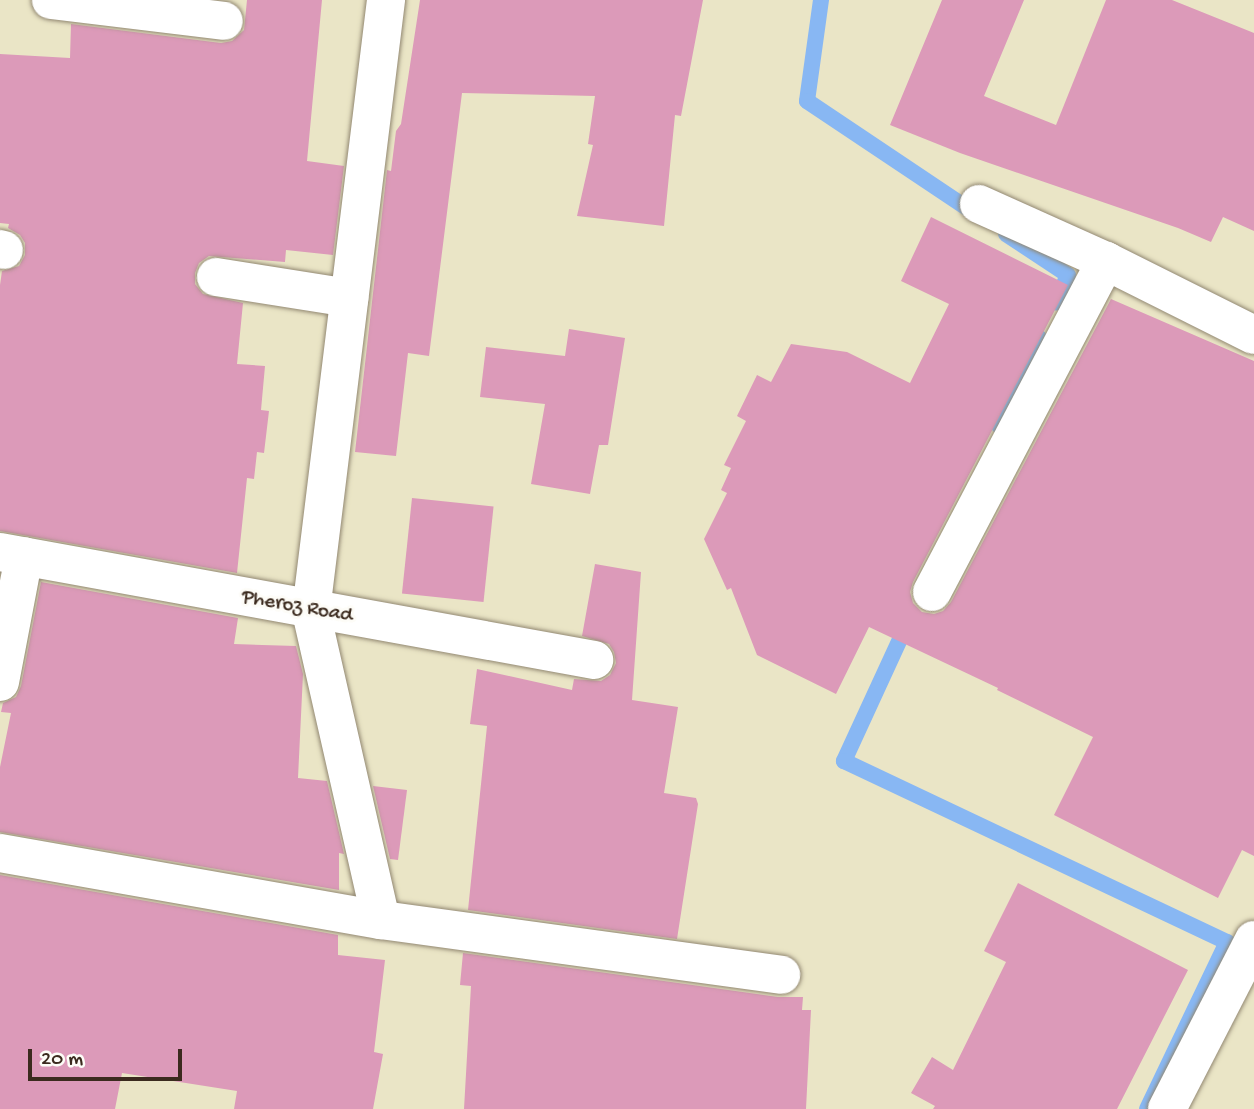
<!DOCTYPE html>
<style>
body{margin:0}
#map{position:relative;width:1254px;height:1109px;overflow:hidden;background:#eae5c6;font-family:"Gochi Hand",sans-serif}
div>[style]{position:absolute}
.stream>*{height:16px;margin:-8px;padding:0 8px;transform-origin:8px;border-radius:8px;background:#88b7f3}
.building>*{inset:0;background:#dc9ab9;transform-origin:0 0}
.roads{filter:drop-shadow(0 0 2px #928872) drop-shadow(0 0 2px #928872)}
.street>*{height:38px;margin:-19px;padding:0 19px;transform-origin:19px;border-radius:19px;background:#fff}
span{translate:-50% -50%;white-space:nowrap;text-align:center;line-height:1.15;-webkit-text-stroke:6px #fdfcf7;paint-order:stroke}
.street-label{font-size:21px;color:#3b2a1e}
.scale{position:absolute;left:28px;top:1049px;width:154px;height:32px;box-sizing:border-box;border:4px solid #3b2a1e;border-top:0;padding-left:9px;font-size:21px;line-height:24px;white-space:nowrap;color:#3b2a1e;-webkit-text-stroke:5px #fdfcf7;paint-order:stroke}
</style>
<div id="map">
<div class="stream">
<i style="left:821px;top:0;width:102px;rotate:97.9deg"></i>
<i style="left:807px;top:101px;width:203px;rotate:33.8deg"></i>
<i style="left:1006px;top:234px;width:74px;rotate:33.5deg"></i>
<i style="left:1068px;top:275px;width:30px;rotate:114deg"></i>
<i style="left:999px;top:426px;width:97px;rotate:-65.6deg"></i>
<i style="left:907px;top:624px;width:151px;rotate:114.7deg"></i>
<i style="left:844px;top:761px;width:424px;rotate:25.3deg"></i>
<i style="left:1227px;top:942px;width:185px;rotate:115.6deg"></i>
</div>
<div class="building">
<i style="clip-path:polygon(247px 0,322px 0,307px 161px,344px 166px,333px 255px,286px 250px,285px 262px,209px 256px,199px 263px,195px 273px,195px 284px,203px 294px,243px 303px,237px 364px,265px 366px,261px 410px,269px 411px,264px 453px,257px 452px,254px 479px,247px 478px,237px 573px,0 531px,0 285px,2px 271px,19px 266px,25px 255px,25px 243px,20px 235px,8px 228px,9px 224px,0 223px,0 54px,70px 58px,71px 24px,221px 43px,232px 41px,244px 30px)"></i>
<i style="clip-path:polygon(420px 0,703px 0,681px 116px,675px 115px,664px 226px,577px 216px,593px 145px,588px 144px,595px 96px,462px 93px,429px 356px,408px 353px,396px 456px,355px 452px,387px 170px,391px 171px,396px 131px,401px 124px)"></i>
<i style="clip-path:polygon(942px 0,1024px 0,984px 96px,1056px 125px,1106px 0,1172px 0,1254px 33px,1254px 231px,1223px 217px,1211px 242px,1178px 228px,960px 153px,890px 125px)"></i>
<i style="clip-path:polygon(931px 217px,1068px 285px,913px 582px,910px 592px,913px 603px,922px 612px,934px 614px,943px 611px,951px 602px,1111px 299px,1254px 361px,1254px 856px,1242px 850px,1218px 898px,1054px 815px,1093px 737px,997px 690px,998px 688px,869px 627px,836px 694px,757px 655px,731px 588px,727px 590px,704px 539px,727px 493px,721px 490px,731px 468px,724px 465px,746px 421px,737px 416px,757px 375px,771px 382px,791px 344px,847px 352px,910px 383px,949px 304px,901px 281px)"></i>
<i style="clip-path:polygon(569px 329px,625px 338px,608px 445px,599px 445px,590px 494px,531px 484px,545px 404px,480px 397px,486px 347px,565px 356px)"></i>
<i style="left:412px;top:498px;width:82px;height:96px;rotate:6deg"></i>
<i style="clip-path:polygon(595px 564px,641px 572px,632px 700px,678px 707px,664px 793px,696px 798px,698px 804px,677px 939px,468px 910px,487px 726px,470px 724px,477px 669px,572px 690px,574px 679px,601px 681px,610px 675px,616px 663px,614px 652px,609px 644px,582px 636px)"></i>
<i style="clip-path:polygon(41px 582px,238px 618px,234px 644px,296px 646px,303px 674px,298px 778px,327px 781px,344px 854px,339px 853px,339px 890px,0 832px,0 767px,11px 713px,1px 712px,3px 703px,16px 697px,21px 686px)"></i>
<i style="clip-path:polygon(373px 786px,407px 790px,398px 860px,390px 859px)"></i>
<i style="clip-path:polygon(0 875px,338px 935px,338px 955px,385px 960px,374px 1052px,383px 1054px,373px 1109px,234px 1109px,237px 1091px,122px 1073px,115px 1109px,0 1109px)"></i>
<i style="clip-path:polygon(1018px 883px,1188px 970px,1117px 1109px,933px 1109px,935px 1106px,911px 1093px,932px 1057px,953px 1070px,1006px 962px,984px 951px)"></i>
<i style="clip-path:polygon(463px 953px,778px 997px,803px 997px,802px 1010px,811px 1010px,806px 1109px,464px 1109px,471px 986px,460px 985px)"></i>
</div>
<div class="roads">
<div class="street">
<i style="left:51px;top:0;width:174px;rotate:6.9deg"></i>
<i style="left:979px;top:204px;width:139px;rotate:24.2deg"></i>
<i style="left:1106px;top:261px;width:165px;rotate:26.6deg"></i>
<i style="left:0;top:249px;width:4px;rotate:14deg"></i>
<i style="left:216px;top:277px;width:135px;rotate:9deg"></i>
<i style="left:0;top:552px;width:604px;rotate:10.3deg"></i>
<i style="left:932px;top:592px;width:374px;rotate:-62.3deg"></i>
<i style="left:0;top:682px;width:128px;rotate:-79.2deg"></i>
<i style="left:0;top:853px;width:387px;rotate:10deg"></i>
<i style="left:381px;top:920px;width:404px;rotate:7.8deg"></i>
<i style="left:381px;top:920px;width:317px;rotate:-102.8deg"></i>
<i style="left:311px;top:611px;width:616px;rotate:-83deg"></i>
<i style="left:1167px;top:1109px;width:190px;rotate:-62.8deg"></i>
</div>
</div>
<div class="street-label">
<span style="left:297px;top:608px;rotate:10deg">Pheroz Road</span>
</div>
<div class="scale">20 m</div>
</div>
